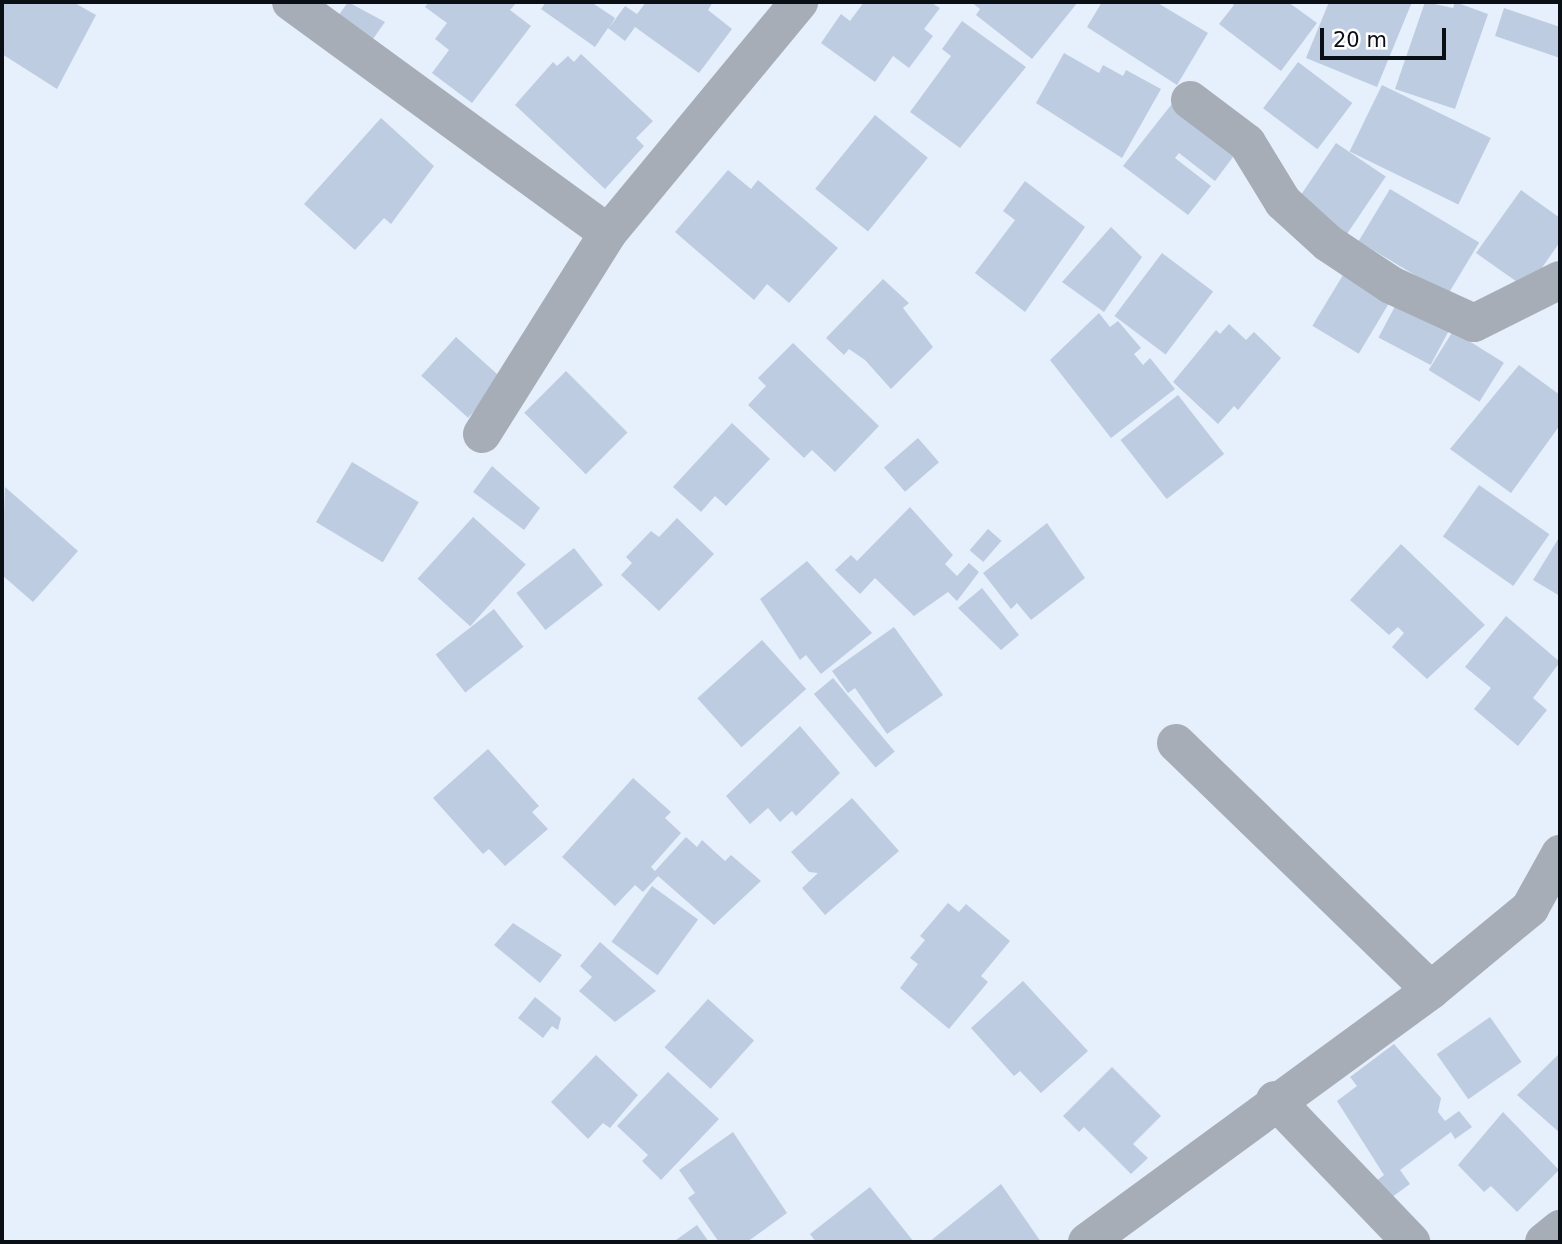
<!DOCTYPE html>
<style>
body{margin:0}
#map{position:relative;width:1562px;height:1244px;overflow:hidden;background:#e6effc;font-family:"DejaVu Sans",sans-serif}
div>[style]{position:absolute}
.building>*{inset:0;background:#becce1;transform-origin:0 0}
.minor>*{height:38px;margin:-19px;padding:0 19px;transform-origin:19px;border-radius:19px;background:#a7adb6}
span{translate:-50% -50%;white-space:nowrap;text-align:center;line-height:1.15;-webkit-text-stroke:5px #fff;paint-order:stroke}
.frame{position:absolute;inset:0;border:4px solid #0a0f16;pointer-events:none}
.scale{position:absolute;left:1320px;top:28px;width:126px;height:32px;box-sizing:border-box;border:4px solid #0a0f16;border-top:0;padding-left:9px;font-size:21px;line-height:24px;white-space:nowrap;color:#0a0f16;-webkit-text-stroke:5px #fff;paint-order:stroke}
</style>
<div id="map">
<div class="building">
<i style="clip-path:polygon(2px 2px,73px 2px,96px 15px,57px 89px,2px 54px)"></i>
<i style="clip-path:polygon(348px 2px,385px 22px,368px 46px,334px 22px)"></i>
<i style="clip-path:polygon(429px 2px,517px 2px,510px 10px,531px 26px,472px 103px,432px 73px,449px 50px,435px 39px,447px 23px,425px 7px)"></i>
<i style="clip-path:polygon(546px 2px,591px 2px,615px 18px,609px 28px,625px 6px,637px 14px,646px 2px,713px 2px,708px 10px,732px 29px,699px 73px,635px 27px,625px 41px,608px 28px,595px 47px,541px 9px)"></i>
<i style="clip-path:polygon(864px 2px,930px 2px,940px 8px,924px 29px,933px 36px,909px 68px,893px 56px,875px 82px,821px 43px,841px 14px,850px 21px)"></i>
<i style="clip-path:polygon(971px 2px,1078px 2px,1032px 59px,976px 15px,980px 9px)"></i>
<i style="clip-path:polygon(1102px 2px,1156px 2px,1208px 33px,1177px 85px,1087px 27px)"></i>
<i style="clip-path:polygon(1229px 2px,1288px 2px,1317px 23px,1281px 71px,1219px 24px,1234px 5px)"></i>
<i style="clip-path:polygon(1329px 2px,1412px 2px,1377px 87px,1306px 58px)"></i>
<i style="clip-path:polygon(1425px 2px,1453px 8px,1455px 2px,1488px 14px,1455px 109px,1395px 89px)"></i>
<i style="clip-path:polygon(1504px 8px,1560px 27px,1560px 58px,1495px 36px)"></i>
<i style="clip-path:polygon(962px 21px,1026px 67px,960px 148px,910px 112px,951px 56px,942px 49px)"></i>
<i style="clip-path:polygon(1064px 53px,1099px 73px,1103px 65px,1123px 76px,1126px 70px,1161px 89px,1122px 158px,1036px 103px)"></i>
<i style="clip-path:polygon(581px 54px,653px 121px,636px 138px,644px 146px,605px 189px,515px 105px,553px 62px,557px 66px,568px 56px,574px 62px)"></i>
<i style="left:1298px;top:62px;width:68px;height:58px;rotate:37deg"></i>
<i style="left:1382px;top:85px;width:121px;height:74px;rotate:26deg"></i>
<i style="clip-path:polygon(1175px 100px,1239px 149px,1215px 181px,1179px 153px,1175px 158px,1211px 186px,1188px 215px,1123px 166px)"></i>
<i style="left:875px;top:115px;width:68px;height:95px;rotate:39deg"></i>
<i style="clip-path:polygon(381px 118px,434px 166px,391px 224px,384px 218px,355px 250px,304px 204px)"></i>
<i style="left:1336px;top:143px;width:60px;height:70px;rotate:34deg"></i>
<i style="clip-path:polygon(728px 170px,751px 189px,758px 180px,838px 248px,789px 303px,767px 284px,754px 300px,675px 232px)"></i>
<i style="clip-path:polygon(1025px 181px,1085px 227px,1025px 312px,975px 273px,1015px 220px,1003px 211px)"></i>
<i style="left:1390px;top:189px;width:104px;height:61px;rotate:31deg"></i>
<i style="clip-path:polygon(1521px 190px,1560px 218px,1560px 242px,1527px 289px,1476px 253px)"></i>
<i style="clip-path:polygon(1111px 227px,1142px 257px,1104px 312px,1062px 282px)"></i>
<i style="left:1162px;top:253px;width:64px;height:79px;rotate:37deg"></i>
<i style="left:1349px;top:265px;width:54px;height:71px;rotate:31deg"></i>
<i style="clip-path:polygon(883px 279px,909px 303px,903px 308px,933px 347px,891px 389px,865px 360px,849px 349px,844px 355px,826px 338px)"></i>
<i style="left:1401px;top:295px;width:59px;height:48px;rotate:28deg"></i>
<i style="clip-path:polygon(1099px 313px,1110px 327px,1118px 321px,1141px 348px,1134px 354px,1143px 365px,1150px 358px,1175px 389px,1111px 438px,1050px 360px)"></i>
<i style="clip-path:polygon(1229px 324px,1246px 340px,1254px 332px,1281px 358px,1238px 410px,1234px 406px,1218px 424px,1173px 382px,1216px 330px,1220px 334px)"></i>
<i style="left:1453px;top:331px;width:60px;height:46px;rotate:32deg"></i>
<i style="left:456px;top:337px;width:63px;height:52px;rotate:42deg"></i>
<i style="clip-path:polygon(793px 343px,879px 426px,835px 472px,812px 450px,804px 458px,748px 405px,766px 386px,758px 378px)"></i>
<i style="clip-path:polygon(1519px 365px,1560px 395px,1560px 425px,1511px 493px,1450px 449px)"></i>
<i style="left:566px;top:371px;width:87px;height:59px;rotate:45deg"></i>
<i style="left:1178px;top:395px;width:75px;height:73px;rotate:52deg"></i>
<i style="clip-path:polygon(732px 423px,770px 459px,726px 506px,715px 496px,701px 512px,673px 487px)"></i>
<i style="left:918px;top:438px;width:32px;height:45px;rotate:49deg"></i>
<i style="left:352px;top:462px;width:78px;height:70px;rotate:31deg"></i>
<i style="clip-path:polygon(492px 466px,540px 508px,524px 530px,473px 492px)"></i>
<i style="left:1479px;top:485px;width:86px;height:63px;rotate:35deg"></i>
<i style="clip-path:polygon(5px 487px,78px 551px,33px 602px,2px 575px)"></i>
<i style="clip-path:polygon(910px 507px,953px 555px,945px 564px,957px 576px,969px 563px,979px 572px,957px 601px,948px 592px,914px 616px,875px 578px,860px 594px,835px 570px,851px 555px,857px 561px)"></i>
<i style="left:473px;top:517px;width:71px;height:83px;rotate:42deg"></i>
<i style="clip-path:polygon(677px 518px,714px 554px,659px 611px,621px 575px,632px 563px,626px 557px,651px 531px,659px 537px)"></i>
<i style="clip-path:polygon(1047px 523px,1085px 578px,1031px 620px,1017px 603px,1011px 609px,983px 573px)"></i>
<i style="left:988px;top:529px;width:18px;height:28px;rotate:41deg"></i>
<i style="clip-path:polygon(1560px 536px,1560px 596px,1533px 580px)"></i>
<i style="clip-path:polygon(1401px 544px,1485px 625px,1427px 679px,1392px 647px,1404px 633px,1398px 627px,1389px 635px,1350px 600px)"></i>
<i style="left:574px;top:548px;width:47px;height:73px;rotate:52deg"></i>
<i style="clip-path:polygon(807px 561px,872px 633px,821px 674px,806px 655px,800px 660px,760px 599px)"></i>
<i style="clip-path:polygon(982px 588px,1019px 635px,1001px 650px,958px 608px)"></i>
<i style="left:494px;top:609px;width:48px;height:74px;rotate:52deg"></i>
<i style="clip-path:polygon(1506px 616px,1560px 662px,1533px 698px,1547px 710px,1518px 746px,1474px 709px,1491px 688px,1465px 667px)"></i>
<i style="clip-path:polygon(894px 627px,943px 695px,887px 734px,855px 688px,848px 693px,832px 671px)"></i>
<i style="left:762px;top:640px;width:66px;height:87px;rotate:48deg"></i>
<i style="left:833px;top:678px;width:96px;height:25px;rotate:50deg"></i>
<i style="clip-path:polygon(800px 726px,840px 773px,796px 816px,792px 811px,780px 822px,768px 808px,750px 824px,726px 796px)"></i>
<i style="clip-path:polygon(488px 749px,539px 806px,532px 812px,548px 829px,505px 866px,489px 849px,483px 854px,433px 798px)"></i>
<i style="clip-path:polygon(633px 778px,671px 812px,665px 818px,681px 833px,651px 867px,655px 871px,686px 837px,697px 847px,702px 840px,725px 861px,731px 855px,761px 881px,714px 925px,658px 876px,643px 892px,635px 885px,615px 906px,562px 857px)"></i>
<i style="clip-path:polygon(852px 798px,899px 851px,825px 915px,802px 888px,818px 873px,809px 872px,791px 852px)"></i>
<i style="left:652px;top:886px;width:57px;height:69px;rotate:36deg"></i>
<i style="clip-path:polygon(948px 903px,959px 912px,966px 904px,1010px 941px,981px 976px,988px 982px,949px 1029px,900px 988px,918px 964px,910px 958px,925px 940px,920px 936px)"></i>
<i style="clip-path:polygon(513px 923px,562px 955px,540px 983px,494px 945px)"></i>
<i style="clip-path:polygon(600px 942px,656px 991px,615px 1022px,579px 991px,592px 977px,580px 966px)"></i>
<i style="clip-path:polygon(1023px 981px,1088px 1051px,1041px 1093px,1020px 1071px,1014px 1076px,971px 1028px)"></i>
<i style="clip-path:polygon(535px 997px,561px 1018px,558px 1030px,552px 1026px,543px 1038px,518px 1018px)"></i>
<i style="left:708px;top:999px;width:62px;height:65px;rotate:42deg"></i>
<i style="left:1490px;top:1017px;width:55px;height:65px;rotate:55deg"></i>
<i style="clip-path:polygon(1394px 1044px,1441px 1098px,1438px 1112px,1445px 1121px,1459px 1111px,1472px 1127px,1455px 1139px,1451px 1132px,1400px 1170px,1410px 1184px,1388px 1200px,1375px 1182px,1384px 1175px,1337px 1101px,1357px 1086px,1350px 1077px)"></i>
<i style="clip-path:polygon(1560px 1053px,1560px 1133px,1517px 1095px)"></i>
<i style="clip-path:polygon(596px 1055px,638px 1095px,610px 1128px,603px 1123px,588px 1139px,551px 1102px)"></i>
<i style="clip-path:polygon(1112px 1067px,1161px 1116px,1133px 1144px,1148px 1158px,1131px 1174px,1084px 1127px,1079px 1132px,1063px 1116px)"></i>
<i style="clip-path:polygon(668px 1072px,719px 1119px,661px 1180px,642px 1161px,648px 1155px,617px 1126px)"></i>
<i style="clip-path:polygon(1503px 1112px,1559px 1170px,1517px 1212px,1491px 1186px,1484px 1192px,1458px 1165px)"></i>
<i style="clip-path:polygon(733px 1132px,787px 1213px,747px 1242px,719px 1242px,688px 1198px,695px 1193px,679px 1170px)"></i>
<i style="clip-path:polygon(1001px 1184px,1041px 1242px,929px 1242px)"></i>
<i style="clip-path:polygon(870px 1187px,914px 1242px,816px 1242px,810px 1234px)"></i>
<i style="clip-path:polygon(697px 1225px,709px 1242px,678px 1242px,676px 1240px)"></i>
</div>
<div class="minor">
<i style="left:291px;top:2px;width:392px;rotate:36.1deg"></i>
<i style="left:608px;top:233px;width:300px;rotate:-50.4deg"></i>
<i style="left:1190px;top:100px;width:71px;rotate:37deg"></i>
<i style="left:1247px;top:143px;width:69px;rotate:58.6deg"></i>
<i style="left:1283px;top:202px;width:61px;rotate:42.3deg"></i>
<i style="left:1328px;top:243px;width:76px;rotate:33.7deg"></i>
<i style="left:1391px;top:285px;width:91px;rotate:24.6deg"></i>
<i style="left:1474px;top:323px;width:96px;rotate:-26.6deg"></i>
<i style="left:482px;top:434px;width:237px;rotate:-57.9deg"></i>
<i style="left:1176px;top:743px;width:355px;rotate:44.1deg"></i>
<i style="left:1275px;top:1100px;width:197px;rotate:46.2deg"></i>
<i style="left:1087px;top:1242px;width:426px;rotate:-36.2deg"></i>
<i style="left:1431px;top:990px;width:129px;rotate:-39.6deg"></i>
<i style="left:1530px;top:908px;width:62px;rotate:-60.9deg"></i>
<i style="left:1544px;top:1242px;width:21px;rotate:-39deg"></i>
</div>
<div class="frame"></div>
<div class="scale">20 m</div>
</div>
